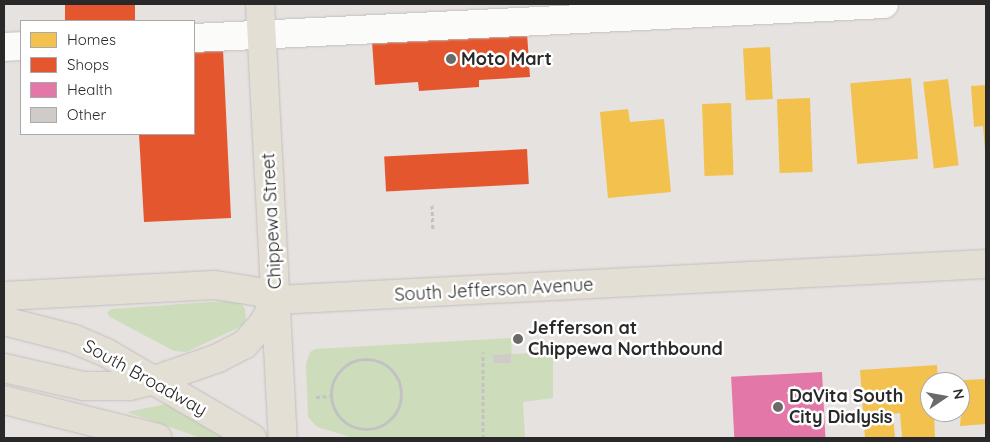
<!DOCTYPE html>
<style>
body{margin:0}
#map{position:relative;width:990px;height:442px;overflow:hidden;background:#e6e2df;font-family:Quicksand,sans-serif}
div>[style]{position:absolute}
.green>*{inset:0;background:#cdddbc}
.homes>*{inset:0;background:#f2c14e;transform-origin:0 0}
.shops>*{inset:0;background:#e4572e;transform-origin:0 0}
.health>*{inset:0;background:#e377a8;transform-origin:0 0}
.building>*{inset:0;background:#cecbc8}
.path>*{height:3px;margin-top:-1.5px;transform-origin:0;background:repeating-linear-gradient(90deg,#c3c2c2 0 4px,transparent 0 6.5px)}
.path>.ring{margin:-1.5px;padding:0;box-sizing:content-box;background:none;border:3px solid #c3c2c2;border-radius:50%}
.roads{filter:drop-shadow(0 0 1px #c1bfc0) drop-shadow(0 0 1px #c1bfc0)}
.minor>*{height:28px;margin:-14px;padding:0 14px;transform-origin:14px;border-radius:14px;background:#fbfbfa}
.major>*{height:28px;margin:-14px;padding:0 14px;transform-origin:14px;border-radius:14px;background:#e3dfd5}
.dots>*{width:14px;height:14px;translate:-50% -50%;box-sizing:border-box;border:2px solid #fff;border-radius:50%}
span{translate:-50% -50%;white-space:nowrap;text-align:center;line-height:1.15;-webkit-text-stroke:5px #fff;paint-order:stroke}
.poi-label{font-size:18px;color:#292929;font-weight:700}
.left{translate:0 -50%;text-align:left}
.street-label{font-size:18px;color:#292929}
.frame{position:absolute;inset:0;border:5px solid #292929;pointer-events:none}
.legend{position:absolute;left:20px;top:20px;width:175px;height:115px;box-sizing:border-box;background:#fff;border:1px solid #a9a9a9;margin:0;padding:6px 9px;list-style:none;font-size:15px;color:#292929}
.legend li{display:flex;align-items:center;gap:10px;height:25px}
.legend b{width:25px;border:1px solid #a9a9a9}
.north{position:absolute;left:920px;top:372px;width:50px;height:50px;box-sizing:border-box;background:#fff;border:1px solid #a9a9a9;border-radius:50%;rotate:78deg;font-size:14px;font-weight:700;line-height:20px;text-align:center;color:#292929}
.north::after{content:'';display:block;margin:auto;width:18px;height:22px;background:#6b6a69;clip-path:polygon(50% 0,100% 100%,50% 72%,0 100%)}
</style>
<div id="map">
<div class="green">
<i style="clip-path:polygon(238px 300px,245px 309px,246px 321px,242px 326px,186px 352px,174px 351px,110px 317px,107px 313px,111px 309px)"></i>
<i style="clip-path:polygon(511px 338px,512px 354px,553px 352px,553px 398px,523px 402px,525px 438px,354px 438px,317px 427px,308px 417px,306px 364px,310px 352px,315px 349px)"></i>
<i style="clip-path:polygon(166px 404px,174px 407px,231px 438px,201px 438px,127px 412px)"></i>
</div>
<div class="homes">
<i style="left:770px;top:47px;width:52px;height:27px;rotate:87deg"></i>
<i style="left:911px;top:78px;width:81px;height:61px;rotate:85deg"></i>
<i style="left:948px;top:79px;width:87px;height:25px;rotate:83deg"></i>
<i style="clip-path:polygon(986px 85px,986px 150px,985px 150px,983px 126px,974px 127px,971px 86px)"></i>
<i style="left:810px;top:98px;width:74px;height:33px;rotate:88deg"></i>
<i style="left:731px;top:103px;width:72px;height:29px;rotate:88deg"></i>
<i style="clip-path:polygon(628px 109px,630px 122px,664px 119px,671px 192px,608px 198px,600px 112px)"></i>
<i style="clip-path:polygon(937px 365px,938px 382px,930px 382px,930px 412px,934px 412px,935px 438px,902px 438px,900px 413px,893px 414px,895px 438px,865px 438px,860px 370px)"></i>
<i style="clip-path:polygon(986px 379px,986px 424px,960px 426px,964px 380px)"></i>
</div>
<div class="shops">
<i style="left:65px;top:4px;width:70px;height:17px"></i>
<i style="clip-path:polygon(527px 33px,530px 77px,479px 80px,479px 87px,419px 91px,418px 82px,375px 85px,372px 41px)"></i>
<i style="clip-path:polygon(223px 50px,231px 218px,144px 222px,139px 134px,194px 134px,194px 51px)"></i>
<i style="left:527px;top:149px;width:35px;height:143px;rotate:87deg"></i>
</div>
<div class="health">
<i style="left:822px;top:372px;width:66px;height:91px;rotate:87deg"></i>
</div>
<div class="building">
<i style="clip-path:polygon(511px 354px,511px 363px,494px 363px,493px 355px)"></i>
</div>
<div class="path">
<i style="left:432px;top:205px;width:25px;rotate:88deg"></i>
<i class="ring" style="left:331px;top:359px;width:67px;height:67px"></i>
<i style="left:316px;top:397px;width:14px;rotate:-4deg"></i>
<i style="left:483px;top:438px;width:86px;rotate:-90deg"></i>
</div>
<div class="roads">
<div class="minor">
<i style="left:194px;top:38px;width:691px;rotate:-2.82deg"></i>
<i style="left:4px;top:47px;width:17px;rotate:-3deg"></i>
</div>
<div class="major">
<i style="left:260px;top:4px;width:435px;rotate:87deg"></i>
<i style="left:4px;top:296px;width:211px;rotate:-3deg"></i>
<i style="left:215px;top:285px;width:45px;rotate:9deg"></i>
<i style="left:259px;top:292px;width:19px;rotate:25deg"></i>
<i style="left:276px;top:300px;width:711px;rotate:-2.9deg"></i>
<i style="left:4px;top:321px;width:72px;rotate:14.4deg"></i>
<i style="left:74px;top:339px;width:34px;rotate:23deg"></i>
<i style="left:105px;top:352px;width:170px;rotate:30.3deg"></i>
<i style="left:4px;top:368px;width:81px;rotate:12.8deg"></i>
<i style="left:83px;top:386px;width:46px"></i>
<i style="left:129px;top:386px;width:27px;rotate:-13deg"></i>
<i style="left:155px;top:380px;width:67px;rotate:-19.2deg"></i>
<i style="left:218px;top:358px;width:29px;rotate:-27deg"></i>
<i style="left:244px;top:345px;width:28px;rotate:-48deg"></i>
<i style="left:263px;top:324px;width:27px;rotate:-62deg"></i>
<i style="left:4px;top:400px;width:158px;rotate:13.9deg"></i>
</div>
</div>
<div class="dots">
<i style="left:451px;top:59px;background:#6b6a69"></i>
<i style="left:518px;top:339px;background:#6b6a69"></i>
<i style="left:778px;top:407px;background:#6b6a69"></i>
</div>
<div class="poi-label">
<span class="left" style="left:461px;top:59px">Moto Mart</span>
<span class="left" style="left:528px;top:339px">Jefferson at<br>Chippewa Northbound</span>
<span class="left" style="left:789px;top:407px">DaVita South<br>City Dialysis</span>
</div>
<div class="street-label">
<span style="left:272px;top:221px;rotate:-93deg">Chippewa Street</span>
<span style="left:494px;top:290px;rotate:-3deg">South Jefferson Avenue</span>
<span style="left:145px;top:378px;rotate:29deg">South Broadway</span>
</div>
<div class="frame"></div>
<ul class="legend">
<li><b style="height:14px;background:#f2c14e"></b>Homes</li>
<li><b style="height:14px;background:#e4572e"></b>Shops</li>
<li><b style="height:14px;background:#e377a8"></b>Health</li>
<li><b style="height:14px;background:#cecbc8"></b>Other</li>
</ul>
<div class="north">N</div>
</div>
